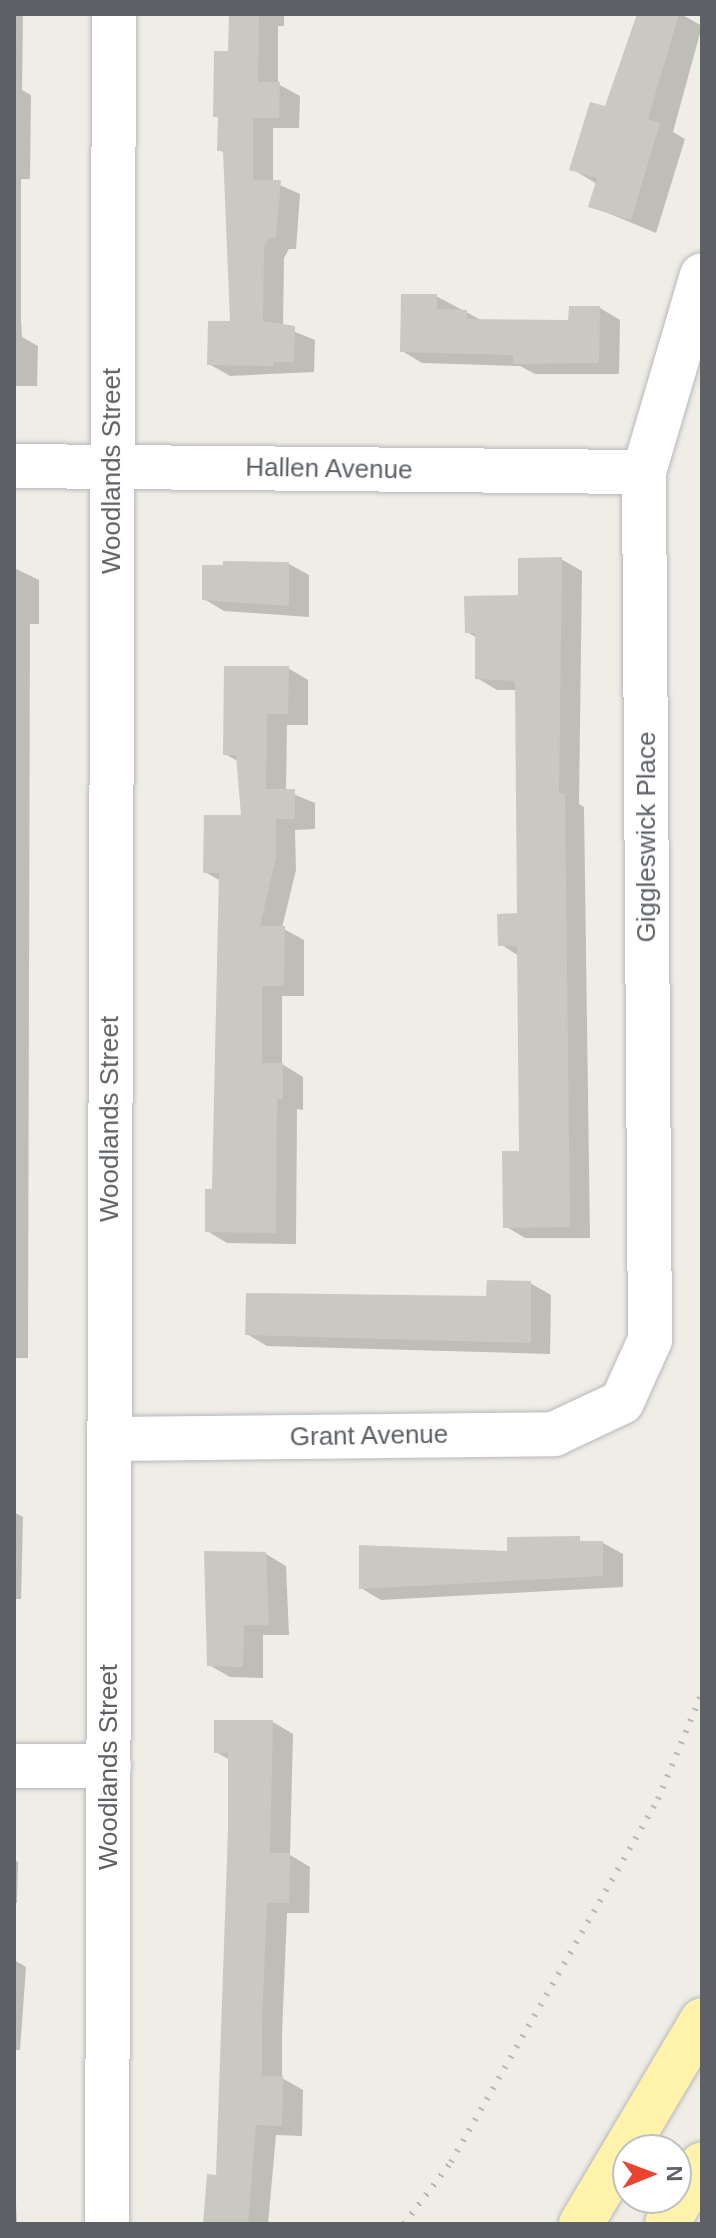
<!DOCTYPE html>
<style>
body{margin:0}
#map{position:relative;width:716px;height:2238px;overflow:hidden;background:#efede5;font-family:Helvetica,sans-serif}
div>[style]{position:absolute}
.shadow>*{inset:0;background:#0003}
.building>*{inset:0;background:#cac8c2}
.roads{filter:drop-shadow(0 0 2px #b6b8bc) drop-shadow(0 0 2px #b6b8bc)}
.minor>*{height:44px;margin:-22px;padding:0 22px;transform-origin:22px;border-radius:22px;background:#fff}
.primary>*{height:44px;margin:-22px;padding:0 22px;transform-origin:22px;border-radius:22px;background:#fff3ab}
.rail>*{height:6px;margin-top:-3px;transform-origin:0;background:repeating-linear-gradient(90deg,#b4b5b6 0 2px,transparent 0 12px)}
span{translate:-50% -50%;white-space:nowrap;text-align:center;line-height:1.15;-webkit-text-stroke:6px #fff;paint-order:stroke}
.street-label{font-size:26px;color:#5d6166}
.frame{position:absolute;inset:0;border:16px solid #5d6166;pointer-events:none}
.north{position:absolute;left:612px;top:2134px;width:80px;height:80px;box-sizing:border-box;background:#fff;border:2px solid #bec0c2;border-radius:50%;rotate:89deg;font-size:22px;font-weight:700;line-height:32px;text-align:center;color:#5d6166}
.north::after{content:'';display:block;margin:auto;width:28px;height:36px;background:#ea4431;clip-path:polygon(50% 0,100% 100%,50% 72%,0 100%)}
</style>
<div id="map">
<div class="shadow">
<i style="clip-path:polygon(14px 14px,23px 14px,22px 90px,31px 95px,30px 179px,21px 179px,21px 320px,22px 337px,38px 346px,37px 386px,14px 386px)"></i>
<i style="clip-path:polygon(229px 14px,284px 14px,284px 26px,278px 26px,278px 84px,300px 96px,299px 128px,273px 128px,273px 182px,300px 194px,296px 249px,289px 249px,284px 258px,283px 327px,315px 340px,314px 372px,230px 376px,209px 364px,232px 323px,225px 153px,219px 150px,220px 119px,215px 116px,230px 53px)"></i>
<i style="clip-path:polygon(643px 14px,681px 14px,702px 26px,673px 132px,685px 139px,656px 233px,591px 206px,597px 184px,572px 169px,607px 109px)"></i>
<i style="clip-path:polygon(436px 296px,483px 321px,570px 322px,600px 308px,620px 320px,619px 374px,535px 374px,520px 366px,422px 363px,402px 351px)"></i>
<i style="clip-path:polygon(561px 559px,582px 571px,579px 804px,584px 807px,590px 1238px,525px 1238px,505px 1226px,521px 1153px,519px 956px,500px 944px,519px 915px,517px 690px,497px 690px,477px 678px,477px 638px,467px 632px,520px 597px)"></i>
<i style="clip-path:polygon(289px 564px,309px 575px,309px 617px,224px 611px,204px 599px)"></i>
<i style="clip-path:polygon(14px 568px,39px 580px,39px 624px,30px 624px,28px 1358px,15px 1358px,14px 1451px)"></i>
<i style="clip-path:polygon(288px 668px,308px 680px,308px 725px,287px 725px,286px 791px,315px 803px,315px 829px,295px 830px,296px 870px,282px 928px,304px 940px,304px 996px,282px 996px,282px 1064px,303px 1077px,303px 1110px,297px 1109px,296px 1244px,227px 1243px,207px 1231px,214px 1191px,221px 881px,205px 872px,243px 817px,239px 762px,225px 754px)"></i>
<i style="clip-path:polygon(530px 1283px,551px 1295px,550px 1354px,267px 1346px,247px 1334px,488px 1298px)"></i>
<i style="clip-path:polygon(14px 1512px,23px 1517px,21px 1599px,14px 1599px)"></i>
<i style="clip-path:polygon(603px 1543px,623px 1554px,623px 1587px,381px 1600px,361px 1588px)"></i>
<i style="clip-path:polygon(266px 1554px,286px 1566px,289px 1635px,263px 1635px,263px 1678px,230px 1677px,209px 1665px)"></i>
<i style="clip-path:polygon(273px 1722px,293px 1734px,290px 1855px,310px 1867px,309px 1913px,287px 1913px,282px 2034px,282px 2078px,303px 2090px,302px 2136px,276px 2135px,268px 2224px,205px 2224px,218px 2177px,230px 1829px,230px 1760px,216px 1752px)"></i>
<i style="clip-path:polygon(14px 1860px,18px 1862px,17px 1903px,14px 1903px)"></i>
<i style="clip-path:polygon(14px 1960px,26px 1967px,20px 2050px,14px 2050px)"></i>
<i style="clip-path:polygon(14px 2160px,17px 2224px,14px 2224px)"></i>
</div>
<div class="building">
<i style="clip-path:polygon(229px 14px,259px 14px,258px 82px,280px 82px,279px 118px,253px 118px,253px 180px,281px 180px,276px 238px,269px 238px,264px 246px,263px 321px,295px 326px,294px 362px,273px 362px,273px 366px,207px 365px,208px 321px,230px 321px,223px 151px,217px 151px,218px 117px,213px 117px,214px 51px,228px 51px)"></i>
<i style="clip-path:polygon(637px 14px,679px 14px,648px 119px,660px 123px,631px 220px,588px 207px,597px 178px,569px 170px,590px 102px,605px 106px)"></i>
<i style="clip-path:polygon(401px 294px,437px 294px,437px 309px,467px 310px,467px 319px,568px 320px,569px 306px,600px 306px,599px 363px,513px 364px,513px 355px,400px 352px)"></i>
<i style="clip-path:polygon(562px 557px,559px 793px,565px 794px,570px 1227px,503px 1228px,502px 1151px,519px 1151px,517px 946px,498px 946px,497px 914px,517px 913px,515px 681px,475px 679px,475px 633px,465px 633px,464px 596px,518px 595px,518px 558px)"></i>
<i style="clip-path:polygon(223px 561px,289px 562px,289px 606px,202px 600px,202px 565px,223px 565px)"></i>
<i style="clip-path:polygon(224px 666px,289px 666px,288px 714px,267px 714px,266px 789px,295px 789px,295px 819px,276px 819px,276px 857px,260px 926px,285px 926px,284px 986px,262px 986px,262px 1063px,283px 1063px,283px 1099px,277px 1099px,276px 1233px,205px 1232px,205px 1189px,212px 1189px,219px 873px,203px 873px,204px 815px,241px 815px,236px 755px,223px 755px)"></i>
<i style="clip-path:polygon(487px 1280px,531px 1281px,531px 1343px,245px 1335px,246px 1293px,486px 1296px)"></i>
<i style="clip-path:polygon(580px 1536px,580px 1541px,603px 1541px,603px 1576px,359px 1589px,359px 1545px,507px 1551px,507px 1537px)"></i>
<i style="clip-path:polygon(204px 1551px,266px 1552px,269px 1625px,244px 1625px,243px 1667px,207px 1666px)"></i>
<i style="clip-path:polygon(214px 1720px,273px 1720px,270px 1853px,290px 1853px,289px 1903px,267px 1903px,262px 2022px,262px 2076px,283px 2076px,282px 2126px,256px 2125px,248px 2224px,203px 2224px,207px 2174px,216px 2175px,228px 1829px,228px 1753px,214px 1753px)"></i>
</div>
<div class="roads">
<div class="minor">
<i style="left:14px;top:466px;width:630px;rotate:0.55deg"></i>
<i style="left:110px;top:1439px;width:444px;rotate:-0.6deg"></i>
<i style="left:554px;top:1434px;width:75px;rotate:-25.2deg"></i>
<i style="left:622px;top:1402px;width:68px;rotate:-65.7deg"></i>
<i style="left:650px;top:1340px;width:868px;rotate:-90.4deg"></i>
<i style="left:644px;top:472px;width:205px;rotate:-73.6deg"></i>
<i style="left:14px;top:1766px;width:95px"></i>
<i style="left:107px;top:2224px;width:2210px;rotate:-89.82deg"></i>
</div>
<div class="primary">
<i style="left:581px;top:2224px;width:237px;rotate:-59.3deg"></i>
<i style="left:667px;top:2224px;width:69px;rotate:-59.7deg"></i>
</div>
</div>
<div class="rail">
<i style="left:404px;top:2224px;width:78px;rotate:-52.8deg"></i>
<i style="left:451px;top:2162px;width:418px;rotate:-60.3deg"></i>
<i style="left:658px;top:1799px;width:115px;rotate:-67.5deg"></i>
</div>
<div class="street-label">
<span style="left:329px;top:469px;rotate:1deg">Hallen Avenue</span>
<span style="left:112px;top:471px;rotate:-90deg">Woodlands Street</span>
<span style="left:647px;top:837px;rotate:-90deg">Giggleswick Place</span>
<span style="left:110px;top:1119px;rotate:-90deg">Woodlands Street</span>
<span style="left:369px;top:1436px;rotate:-1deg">Grant Avenue</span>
<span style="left:109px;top:1767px;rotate:-90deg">Woodlands Street</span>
</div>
<div class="frame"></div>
<div class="north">N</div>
</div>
